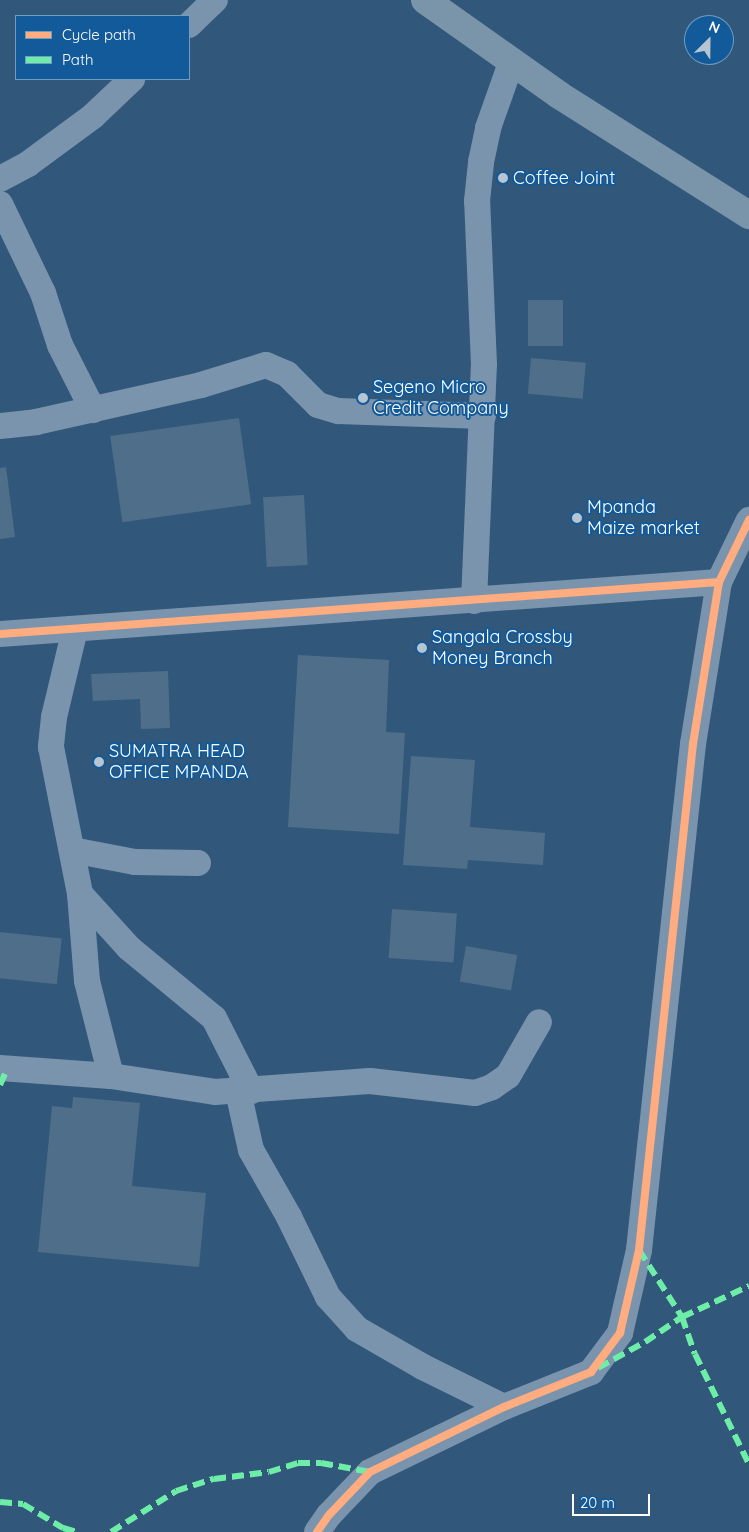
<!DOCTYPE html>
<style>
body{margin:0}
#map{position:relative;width:749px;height:1532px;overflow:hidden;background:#31587a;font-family:Quicksand,sans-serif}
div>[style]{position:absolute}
.building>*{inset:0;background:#4f6e89;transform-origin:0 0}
.minor>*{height:26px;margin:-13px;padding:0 13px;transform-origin:13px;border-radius:13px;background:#7b94ad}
.trunk>*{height:28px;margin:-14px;padding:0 14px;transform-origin:14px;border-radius:14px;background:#7a94aa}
.quiet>*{height:6px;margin-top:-3px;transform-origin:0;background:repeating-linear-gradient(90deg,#6deda7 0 12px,transparent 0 18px)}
.cycleway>*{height:8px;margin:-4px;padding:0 4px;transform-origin:4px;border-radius:4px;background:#ffac80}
.dots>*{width:14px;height:14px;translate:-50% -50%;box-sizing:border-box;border:2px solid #125a99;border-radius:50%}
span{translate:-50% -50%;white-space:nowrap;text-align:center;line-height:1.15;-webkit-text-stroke:4px #125a99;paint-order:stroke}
.poi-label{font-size:18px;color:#fff}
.left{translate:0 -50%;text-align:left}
.legend{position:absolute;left:15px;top:15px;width:175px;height:65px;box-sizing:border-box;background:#125a99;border:1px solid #719cc2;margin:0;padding:6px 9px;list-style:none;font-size:15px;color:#fff}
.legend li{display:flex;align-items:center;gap:10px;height:25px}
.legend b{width:25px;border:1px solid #719cc2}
.north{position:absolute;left:684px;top:15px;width:50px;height:50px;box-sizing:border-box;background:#125a99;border:1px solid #719cc2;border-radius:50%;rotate:23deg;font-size:14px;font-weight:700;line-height:20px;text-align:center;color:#fff}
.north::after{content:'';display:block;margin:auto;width:18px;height:22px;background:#b7c5d0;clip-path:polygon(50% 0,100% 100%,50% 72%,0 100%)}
.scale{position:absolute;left:572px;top:1494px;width:78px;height:22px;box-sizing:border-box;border:2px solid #fff;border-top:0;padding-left:6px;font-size:15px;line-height:18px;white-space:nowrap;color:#fff;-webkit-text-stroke:4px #125a99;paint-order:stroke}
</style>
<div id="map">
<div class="building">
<i style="left:528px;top:300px;width:35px;height:46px"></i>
<i style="left:531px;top:358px;width:55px;height:36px;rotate:5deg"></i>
<i style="left:239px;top:418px;width:87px;height:130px;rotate:82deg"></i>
<i style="clip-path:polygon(6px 467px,15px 537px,0 539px,0 468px)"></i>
<i style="left:304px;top:495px;width:70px;height:41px;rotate:87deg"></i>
<i style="clip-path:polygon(298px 655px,389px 660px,386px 732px,405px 733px,399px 834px,288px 827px)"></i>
<i style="clip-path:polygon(168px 671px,170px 728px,141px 729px,140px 699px,93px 701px,91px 674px)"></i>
<i style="clip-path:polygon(411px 756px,475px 760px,470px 827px,545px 833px,543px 865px,468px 860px,467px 869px,403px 865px)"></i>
<i style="left:392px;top:909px;width:65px;height:49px;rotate:4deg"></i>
<i style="left:0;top:932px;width:62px;height:46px;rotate:6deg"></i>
<i style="left:466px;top:946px;width:52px;height:36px;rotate:10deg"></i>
<i style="clip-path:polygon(73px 1097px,140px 1103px,132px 1186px,206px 1193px,199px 1267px,38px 1252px,52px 1106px,72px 1108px)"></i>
</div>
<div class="minor">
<i style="left:189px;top:25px;width:36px;rotate:-44deg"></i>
<i style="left:0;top:179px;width:32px;rotate:-28deg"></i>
<i style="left:28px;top:164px;width:81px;rotate:-36.4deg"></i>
<i style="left:93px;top:116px;width:54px;rotate:-43.5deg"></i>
<i style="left:0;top:204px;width:99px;rotate:64.2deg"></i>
<i style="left:43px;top:293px;width:55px;rotate:71.9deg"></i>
<i style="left:60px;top:345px;width:73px;rotate:63.1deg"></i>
<i style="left:0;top:426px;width:36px;rotate:-6deg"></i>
<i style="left:36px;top:422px;width:169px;rotate:-12.6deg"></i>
<i style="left:201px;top:385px;width:68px;rotate:-17.1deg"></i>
<i style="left:266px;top:365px;width:23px;rotate:23deg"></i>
<i style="left:287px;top:374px;width:44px;rotate:45deg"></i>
<i style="left:318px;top:405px;width:21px;rotate:17deg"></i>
<i style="left:338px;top:411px;width:145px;rotate:2deg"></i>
<i style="left:474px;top:601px;width:236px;rotate:-87.6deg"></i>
<i style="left:484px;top:365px;width:164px;rotate:-92.4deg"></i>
<i style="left:477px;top:201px;width:39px;rotate:-84deg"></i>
<i style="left:481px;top:162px;width:35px;rotate:-78deg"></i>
<i style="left:488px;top:128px;width:69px;rotate:-70.5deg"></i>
<i style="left:75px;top:629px;width:90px;rotate:103.4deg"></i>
<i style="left:54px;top:717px;width:30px;rotate:96deg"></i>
<i style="left:51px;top:747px;width:150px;rotate:78.8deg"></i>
<i style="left:80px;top:894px;width:87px;rotate:85.4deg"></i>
<i style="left:87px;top:981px;width:98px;rotate:75.8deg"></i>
<i style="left:0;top:634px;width:721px;rotate:-4.14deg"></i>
<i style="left:72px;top:850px;width:64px;rotate:10.8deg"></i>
<i style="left:135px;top:862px;width:63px;rotate:0.9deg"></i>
<i style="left:80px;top:894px;width:73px;rotate:47.8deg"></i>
<i style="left:129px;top:948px;width:110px;rotate:39.5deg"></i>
<i style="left:214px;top:1018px;width:82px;rotate:63.1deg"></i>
<i style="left:0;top:1068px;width:111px;rotate:4.1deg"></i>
<i style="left:111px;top:1076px;width:105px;rotate:8.7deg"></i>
<i style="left:215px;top:1092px;width:155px;rotate:-4.1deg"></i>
<i style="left:370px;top:1081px;width:106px;rotate:6.5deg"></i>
<i style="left:475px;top:1093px;width:18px;rotate:-19deg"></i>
<i style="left:492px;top:1087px;width:19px;rotate:-35deg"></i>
<i style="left:508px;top:1076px;width:62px;rotate:-60.1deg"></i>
<i style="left:238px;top:1091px;width:60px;rotate:77.6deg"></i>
<i style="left:251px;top:1150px;width:77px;rotate:60.4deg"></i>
<i style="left:289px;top:1217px;width:89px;rotate:64deg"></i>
<i style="left:328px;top:1297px;width:43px;rotate:47.8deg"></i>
<i style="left:357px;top:1329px;width:76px;rotate:29.9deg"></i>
<i style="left:423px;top:1367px;width:90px;rotate:26.3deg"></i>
<i style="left:317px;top:1532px;width:21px;rotate:-55deg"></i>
<i style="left:329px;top:1515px;width:59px;rotate:-46.4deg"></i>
<i style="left:370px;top:1472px;width:149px;rotate:-25.9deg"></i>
<i style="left:504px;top:1407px;width:94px;rotate:-21.9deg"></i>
<i style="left:591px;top:1372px;width:49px;rotate:-53.4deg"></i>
<i style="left:620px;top:1333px;width:85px;rotate:-77.1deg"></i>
<i style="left:639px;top:1250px;width:509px;rotate:-83.91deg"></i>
<i style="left:693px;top:744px;width:164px;rotate:-80.9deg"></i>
<i style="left:719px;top:582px;width:69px;rotate:-64.2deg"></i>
</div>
<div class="trunk">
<i style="left:425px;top:0;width:164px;rotate:35.3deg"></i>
<i style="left:559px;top:95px;width:225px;rotate:32.3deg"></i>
</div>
<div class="quiet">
<i style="left:0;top:1085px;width:17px;rotate:-66deg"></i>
<i style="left:639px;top:1250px;width:80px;rotate:57.3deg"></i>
<i style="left:682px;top:1317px;width:39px;rotate:71deg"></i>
<i style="left:695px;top:1354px;width:123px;rotate:63.9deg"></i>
<i style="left:598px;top:1368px;width:54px;rotate:-29deg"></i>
<i style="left:645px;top:1342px;width:45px;rotate:-34deg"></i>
<i style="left:682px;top:1317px;width:74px;rotate:-24.8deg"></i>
<i style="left:0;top:1502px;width:23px;rotate:5deg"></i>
<i style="left:23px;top:1504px;width:47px;rotate:31deg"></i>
<i style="left:63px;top:1528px;width:15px;rotate:16deg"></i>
<i style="left:111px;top:1532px;width:77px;rotate:-32.2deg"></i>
<i style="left:176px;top:1491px;width:40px;rotate:-18deg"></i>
<i style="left:214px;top:1479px;width:55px;rotate:-7.3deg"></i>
<i style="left:269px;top:1472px;width:30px;rotate:-17deg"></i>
<i style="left:298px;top:1463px;width:23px"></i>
<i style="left:321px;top:1463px;width:50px;rotate:10.4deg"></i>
</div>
<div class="cycleway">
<i style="left:0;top:634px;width:721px;rotate:-4.14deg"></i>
<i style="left:317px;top:1532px;width:21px;rotate:-55deg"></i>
<i style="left:329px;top:1515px;width:59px;rotate:-46.4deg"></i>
<i style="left:370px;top:1472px;width:149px;rotate:-25.9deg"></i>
<i style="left:504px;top:1407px;width:94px;rotate:-21.9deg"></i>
<i style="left:591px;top:1372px;width:49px;rotate:-53.4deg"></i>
<i style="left:620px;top:1333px;width:85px;rotate:-77.1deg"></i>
<i style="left:639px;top:1250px;width:509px;rotate:-83.91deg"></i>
<i style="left:693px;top:744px;width:164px;rotate:-80.9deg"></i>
<i style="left:719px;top:582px;width:69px;rotate:-64.2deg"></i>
</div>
<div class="dots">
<i style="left:503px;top:178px;background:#b7c5d0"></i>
<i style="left:363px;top:398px;background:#b7c5d0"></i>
<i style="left:577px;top:518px;background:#b7c5d0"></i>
<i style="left:422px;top:648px;background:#b7c5d0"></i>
<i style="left:99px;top:762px;background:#b7c5d0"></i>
</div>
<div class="poi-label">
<span class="left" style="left:513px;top:178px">Coffee Joint</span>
<span class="left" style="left:373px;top:398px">Segeno Micro<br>Credit Company</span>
<span class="left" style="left:587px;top:518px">Mpanda<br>Maize market</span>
<span class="left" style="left:432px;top:648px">Sangala Crossby<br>Money Branch</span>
<span class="left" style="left:109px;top:762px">SUMATRA HEAD<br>OFFICE MPANDA</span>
</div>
<ul class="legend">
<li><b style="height:6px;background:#ffac80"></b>Cycle path</li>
<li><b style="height:6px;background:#6deda7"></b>Path</li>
</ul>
<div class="north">N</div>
<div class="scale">20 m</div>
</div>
